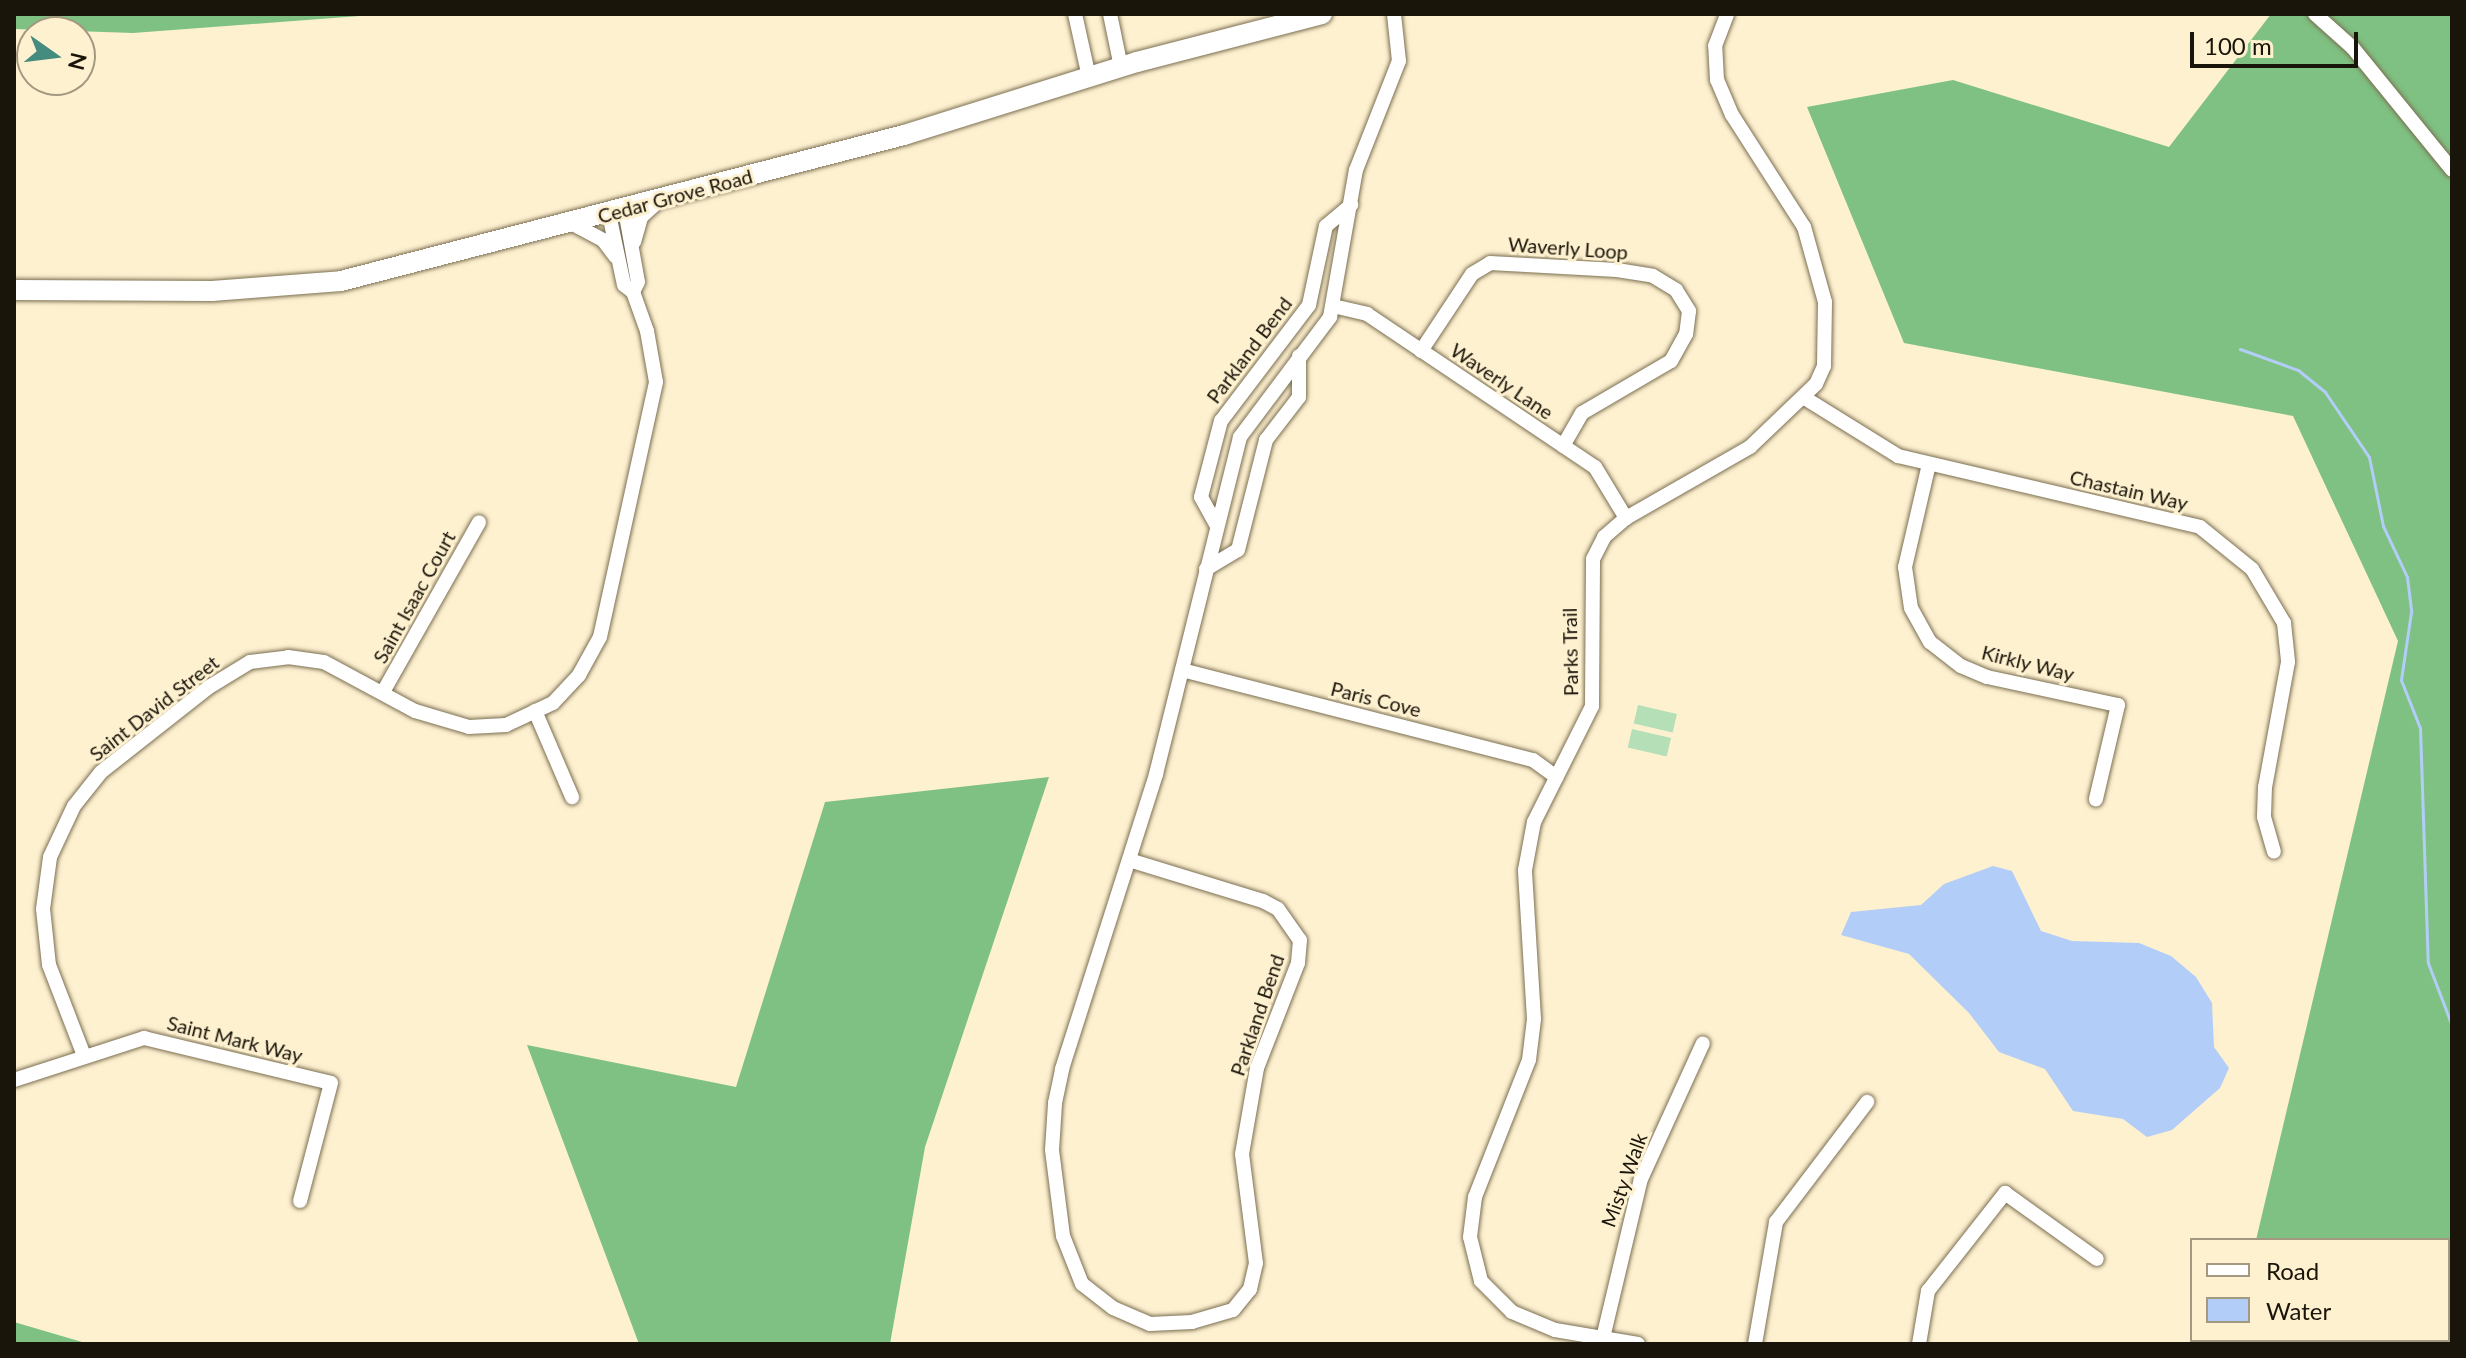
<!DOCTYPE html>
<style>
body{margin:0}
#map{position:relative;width:2466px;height:1358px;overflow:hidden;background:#fef1d0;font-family:Lato,sans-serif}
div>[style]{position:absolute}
.green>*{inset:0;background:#b5dfb6;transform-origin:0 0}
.forest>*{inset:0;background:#7fc182}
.water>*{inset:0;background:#b2cdf7}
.stream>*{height:3px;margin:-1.5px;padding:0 1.5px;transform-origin:1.5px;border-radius:1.5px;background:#b2cdf7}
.roads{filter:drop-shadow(0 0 2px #7b6f52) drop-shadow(0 0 2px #7b6f52)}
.minor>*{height:14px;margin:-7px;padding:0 7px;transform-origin:7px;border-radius:7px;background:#fff}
.secondary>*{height:20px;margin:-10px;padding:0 10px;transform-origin:10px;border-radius:10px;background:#fff}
span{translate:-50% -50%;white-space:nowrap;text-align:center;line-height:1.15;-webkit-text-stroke:6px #fef1d0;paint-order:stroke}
.street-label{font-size:20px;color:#1a150a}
.frame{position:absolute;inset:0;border:16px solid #1a150a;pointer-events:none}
.legend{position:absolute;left:2190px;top:1238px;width:260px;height:104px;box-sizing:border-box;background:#fef1d0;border:2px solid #a39981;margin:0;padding:10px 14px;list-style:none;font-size:24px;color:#1a150a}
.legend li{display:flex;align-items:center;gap:16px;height:40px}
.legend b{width:40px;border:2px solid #a39981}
.north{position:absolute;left:16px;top:16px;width:80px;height:80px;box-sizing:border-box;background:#fef1d0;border:2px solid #a39981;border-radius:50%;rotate:104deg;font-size:22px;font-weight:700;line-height:32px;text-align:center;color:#1a150a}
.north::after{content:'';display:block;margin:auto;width:28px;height:36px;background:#468b7f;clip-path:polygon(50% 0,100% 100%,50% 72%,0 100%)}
.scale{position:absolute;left:2190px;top:32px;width:168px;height:36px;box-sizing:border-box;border:4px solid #1a150a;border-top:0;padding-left:10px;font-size:24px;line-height:28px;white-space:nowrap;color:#1a150a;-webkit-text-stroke:6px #fef1d0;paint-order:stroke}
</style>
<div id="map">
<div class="green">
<i style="left:1638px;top:705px;width:40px;height:19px;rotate:13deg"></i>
<i style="left:1632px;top:729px;width:40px;height:19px;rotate:13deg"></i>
</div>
<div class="forest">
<i style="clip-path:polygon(14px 14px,386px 14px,133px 33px,14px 29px)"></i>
<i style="clip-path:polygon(2271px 14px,2452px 14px,2452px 1344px,2231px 1344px,2448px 1340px,2448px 1240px,2256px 1240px,2398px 641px,2293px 416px,1904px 343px,1807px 107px,1953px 80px,2169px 147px)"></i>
<i style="clip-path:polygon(1049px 777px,925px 1147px,890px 1344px,639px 1344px,527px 1045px,736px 1087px,825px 802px)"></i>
<i style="clip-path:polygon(14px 1322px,89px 1344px,14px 1344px)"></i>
</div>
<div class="water">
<i style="clip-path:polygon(1993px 866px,2012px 871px,2041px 931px,2072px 941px,2139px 943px,2171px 956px,2196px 977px,2212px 1003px,2214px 1047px,2229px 1068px,2220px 1088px,2172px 1130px,2147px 1137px,2123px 1119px,2073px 1111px,2045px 1069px,1999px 1052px,1969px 1013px,1909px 954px,1841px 935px,1851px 912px,1921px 905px,1944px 884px)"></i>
</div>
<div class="stream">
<i style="left:2240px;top:349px;width:62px;rotate:19.9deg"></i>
<i style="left:2298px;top:370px;width:35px;rotate:39deg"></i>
<i style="left:2325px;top:392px;width:78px;rotate:55.9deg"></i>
<i style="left:2369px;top:457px;width:70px;rotate:78.5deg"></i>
<i style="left:2383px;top:526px;width:56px;rotate:64.8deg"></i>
<i style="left:2407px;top:577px;width:35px;rotate:83deg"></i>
<i style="left:2411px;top:612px;width:69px;rotate:98.4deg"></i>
<i style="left:2401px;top:680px;width:52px;rotate:68.4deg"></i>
<i style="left:2420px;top:728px;width:235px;rotate:88.1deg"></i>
<i style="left:2428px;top:963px;width:67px;rotate:69.1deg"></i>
</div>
<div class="roads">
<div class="minor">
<i style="left:1075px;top:14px;width:65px;rotate:77.5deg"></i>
<i style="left:1110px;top:14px;width:54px;rotate:78.3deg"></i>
<i style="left:2315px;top:14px;width:51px;rotate:41.8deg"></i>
<i style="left:2353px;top:48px;width:157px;rotate:50.9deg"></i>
<i style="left:625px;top:210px;width:73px;rotate:79.8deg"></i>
<i style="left:638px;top:282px;width:11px;rotate:117deg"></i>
<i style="left:573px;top:224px;width:34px;rotate:28deg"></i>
<i style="left:603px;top:240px;width:21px;rotate:53deg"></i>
<i style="left:634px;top:242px;width:26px;rotate:-74deg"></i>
<i style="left:641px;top:217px;width:24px;rotate:-42deg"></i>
<i style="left:1333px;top:306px;width:35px;rotate:13deg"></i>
<i style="left:1367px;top:314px;width:275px;rotate:33.9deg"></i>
<i style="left:1595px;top:467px;width:60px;rotate:58.7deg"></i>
<i style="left:1421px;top:351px;width:92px;rotate:-56.5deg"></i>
<i style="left:1472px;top:274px;width:21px;rotate:-31deg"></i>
<i style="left:1490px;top:263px;width:127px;rotate:3.2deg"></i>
<i style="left:1617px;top:270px;width:36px;rotate:9deg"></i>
<i style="left:1653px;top:276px;width:27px;rotate:31deg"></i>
<i style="left:1676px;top:290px;width:25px;rotate:58deg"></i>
<i style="left:1689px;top:311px;width:23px;rotate:97deg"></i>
<i style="left:1686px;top:334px;width:31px;rotate:119deg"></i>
<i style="left:1671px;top:361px;width:103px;rotate:149.7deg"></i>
<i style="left:1582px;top:413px;width:38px;rotate:120deg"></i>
<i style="left:1803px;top:397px;width:112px;rotate:31.8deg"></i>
<i style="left:1898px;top:456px;width:310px;rotate:13.2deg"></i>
<i style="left:2200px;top:527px;width:67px;rotate:38.9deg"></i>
<i style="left:2252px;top:569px;width:63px;rotate:59.3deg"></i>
<i style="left:2284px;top:623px;width:39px;rotate:84deg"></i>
<i style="left:2288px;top:662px;width:127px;rotate:100.4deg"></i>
<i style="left:2265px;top:787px;width:30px;rotate:92deg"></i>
<i style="left:2264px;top:817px;width:36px;rotate:74deg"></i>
<i style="left:1929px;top:464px;width:106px;rotate:103.1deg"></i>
<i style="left:1905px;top:567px;width:41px;rotate:81.7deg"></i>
<i style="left:1911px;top:608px;width:39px;rotate:61deg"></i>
<i style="left:1930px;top:642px;width:39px;rotate:38deg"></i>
<i style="left:1961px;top:666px;width:28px;rotate:23deg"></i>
<i style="left:1987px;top:677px;width:134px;rotate:12.1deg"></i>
<i style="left:2118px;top:705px;width:97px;rotate:103.2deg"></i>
<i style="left:1217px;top:526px;width:33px;rotate:-119deg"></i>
<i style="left:1201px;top:497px;width:79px;rotate:-75.3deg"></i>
<i style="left:1221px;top:421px;width:146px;rotate:-52.8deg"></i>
<i style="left:1309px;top:305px;width:81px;rotate:-77.9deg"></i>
<i style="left:1326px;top:226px;width:33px;rotate:-40deg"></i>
<i style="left:1206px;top:569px;width:37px;rotate:-31deg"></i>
<i style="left:1238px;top:550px;width:114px;rotate:-75.7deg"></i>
<i style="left:1266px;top:440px;width:54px;rotate:-52.5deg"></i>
<i style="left:1299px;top:397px;width:41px;rotate:-90deg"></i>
<i style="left:1182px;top:670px;width:362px;rotate:14.4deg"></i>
<i style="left:1533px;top:760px;width:29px;rotate:36deg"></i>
<i style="left:383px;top:692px;width:195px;rotate:-60.5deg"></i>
<i style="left:535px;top:711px;width:94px;rotate:66.7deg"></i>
<i style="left:1129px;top:860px;width:140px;rotate:17deg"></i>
<i style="left:1263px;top:901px;width:17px;rotate:28deg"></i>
<i style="left:1278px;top:909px;width:38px;rotate:55deg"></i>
<i style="left:1300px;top:940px;width:23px;rotate:95deg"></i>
<i style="left:1298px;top:963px;width:113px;rotate:111.3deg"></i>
<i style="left:1257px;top:1068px;width:87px;rotate:99.9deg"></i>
<i style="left:1242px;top:1154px;width:110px;rotate:82.7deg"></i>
<i style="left:1256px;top:1263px;width:27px;rotate:103deg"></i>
<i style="left:1250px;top:1289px;width:27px;rotate:129deg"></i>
<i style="left:1233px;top:1310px;width:43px;rotate:163.7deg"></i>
<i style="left:1192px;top:1322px;width:42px;rotate:177.3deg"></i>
<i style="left:1150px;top:1324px;width:40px;rotate:-156.6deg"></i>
<i style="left:1113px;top:1308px;width:39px;rotate:-142deg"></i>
<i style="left:1082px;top:1284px;width:52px;rotate:-111.6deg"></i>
<i style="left:1063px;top:1236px;width:87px;rotate:-97.3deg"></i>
<i style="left:1052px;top:1150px;width:47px;rotate:-86.3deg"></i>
<i style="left:1055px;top:1103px;width:35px;rotate:-78deg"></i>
<i style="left:1062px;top:1069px;width:310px;rotate:-72.3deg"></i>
<i style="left:1156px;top:774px;width:347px;rotate:-76deg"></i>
<i style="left:1240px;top:437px;width:150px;rotate:-53.1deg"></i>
<i style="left:1330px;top:317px;width:149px;rotate:-80deg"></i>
<i style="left:1356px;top:170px;width:117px;rotate:-68.5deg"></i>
<i style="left:1399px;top:61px;width:47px;rotate:-96.1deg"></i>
<i style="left:83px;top:1053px;width:94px;rotate:-111.1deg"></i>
<i style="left:49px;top:965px;width:56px;rotate:-96.1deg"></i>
<i style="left:43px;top:909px;width:52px;rotate:-82.3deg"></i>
<i style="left:50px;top:857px;width:56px;rotate:-64.8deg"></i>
<i style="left:74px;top:806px;width:43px;rotate:-51.5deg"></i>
<i style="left:101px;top:772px;width:137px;rotate:-38.2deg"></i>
<i style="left:209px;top:687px;width:48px;rotate:-31.4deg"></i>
<i style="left:250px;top:662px;width:38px;rotate:-7deg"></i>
<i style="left:288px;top:657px;width:36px;rotate:8deg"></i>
<i style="left:324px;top:662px;width:103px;rotate:28.3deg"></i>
<i style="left:415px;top:711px;width:56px;rotate:16.5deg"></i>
<i style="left:469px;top:727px;width:37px;rotate:-3deg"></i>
<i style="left:506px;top:725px;width:52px;rotate:-25.1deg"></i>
<i style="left:553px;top:703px;width:38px;rotate:-47deg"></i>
<i style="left:579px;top:675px;width:43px;rotate:-61.1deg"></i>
<i style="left:600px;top:637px;width:261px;rotate:-77.6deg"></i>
<i style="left:656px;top:382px;width:52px;rotate:-100deg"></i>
<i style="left:647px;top:331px;width:41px;rotate:-109.7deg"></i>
<i style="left:633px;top:292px;width:11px;rotate:-142deg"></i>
<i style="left:624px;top:285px;width:73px;rotate:-101.9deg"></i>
<i style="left:14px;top:1080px;width:137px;rotate:-17.9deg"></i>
<i style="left:144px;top:1038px;width:192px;rotate:13.5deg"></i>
<i style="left:331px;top:1083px;width:122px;rotate:104.7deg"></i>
<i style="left:1603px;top:1338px;width:163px;rotate:-76.6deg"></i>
<i style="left:1641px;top:1179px;width:149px;rotate:-65.5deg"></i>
<i style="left:1638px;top:1344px;width:84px;rotate:-170.4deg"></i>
<i style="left:1555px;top:1330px;width:47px;rotate:-157.3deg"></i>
<i style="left:1512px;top:1312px;width:44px;rotate:-135deg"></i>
<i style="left:1481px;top:1281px;width:45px;rotate:-104deg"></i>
<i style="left:1470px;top:1237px;width:40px;rotate:-82.9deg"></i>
<i style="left:1475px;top:1197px;width:147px;rotate:-68.5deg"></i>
<i style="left:1529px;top:1060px;width:41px;rotate:-83deg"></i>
<i style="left:1534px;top:1019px;width:149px;rotate:-93.5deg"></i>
<i style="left:1525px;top:870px;width:49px;rotate:-79.4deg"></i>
<i style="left:1534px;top:822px;width:130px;rotate:-63.4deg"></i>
<i style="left:1592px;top:706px;width:147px;rotate:-89.6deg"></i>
<i style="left:1593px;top:559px;width:25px;rotate:-63deg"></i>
<i style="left:1604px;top:537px;width:29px;rotate:-41deg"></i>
<i style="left:1626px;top:518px;width:143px;rotate:-29.8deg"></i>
<i style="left:1750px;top:447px;width:91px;rotate:-43.7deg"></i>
<i style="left:1816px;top:384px;width:20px;rotate:-66deg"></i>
<i style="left:1824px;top:366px;width:64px;rotate:-89.1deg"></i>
<i style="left:1825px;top:302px;width:78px;rotate:-105.6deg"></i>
<i style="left:1804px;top:227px;width:133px;rotate:-122.7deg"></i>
<i style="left:1732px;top:115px;width:38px;rotate:-113deg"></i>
<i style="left:1717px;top:80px;width:34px;rotate:-93deg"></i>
<i style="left:1715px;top:46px;width:34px;rotate:-69deg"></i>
<i style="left:1755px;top:1344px;width:124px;rotate:-80.2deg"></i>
<i style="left:1776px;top:1222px;width:151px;rotate:-52.8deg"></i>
<i style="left:1919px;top:1344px;width:54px;rotate:-80.4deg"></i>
<i style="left:1928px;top:1291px;width:125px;rotate:-51.8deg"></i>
<i style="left:2005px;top:1193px;width:113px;rotate:35.7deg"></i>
</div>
<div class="secondary">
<i style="left:14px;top:290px;width:198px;rotate:0.3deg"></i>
<i style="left:212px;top:291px;width:129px;rotate:-4.4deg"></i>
<i style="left:341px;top:281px;width:582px;rotate:-14.54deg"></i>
<i style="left:904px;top:135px;width:244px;rotate:-17.4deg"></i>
<i style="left:1137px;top:62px;width:191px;rotate:-14.5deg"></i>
</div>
</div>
<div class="street-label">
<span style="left:675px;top:196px;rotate:-15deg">Cedar Grove Road</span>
<span style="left:1568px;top:248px;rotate:4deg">Waverly Loop</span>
<span style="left:1249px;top:350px;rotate:-53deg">Parkland Bend</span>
<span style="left:1502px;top:381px;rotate:34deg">Waverly Lane</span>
<span style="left:2129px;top:490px;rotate:13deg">Chastain Way</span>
<span style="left:414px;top:597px;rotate:-61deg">Saint Isaac Court</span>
<span style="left:1570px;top:652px;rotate:-91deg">Parks Trail</span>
<span style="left:2028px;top:663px;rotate:14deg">Kirkly Way</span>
<span style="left:1376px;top:699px;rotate:14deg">Paris Cove</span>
<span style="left:154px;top:708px;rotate:-38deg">Saint David Street</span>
<span style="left:1257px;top:1015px;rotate:-71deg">Parkland Bend</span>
<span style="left:235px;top:1039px;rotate:14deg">Saint Mark Way</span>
<span style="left:1624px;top:1180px;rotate:-70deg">Misty Walk</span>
</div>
<div class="frame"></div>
<ul class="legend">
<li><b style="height:10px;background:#fff"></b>Road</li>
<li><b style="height:22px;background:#b2cdf7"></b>Water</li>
</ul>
<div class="north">N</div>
<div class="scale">100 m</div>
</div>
